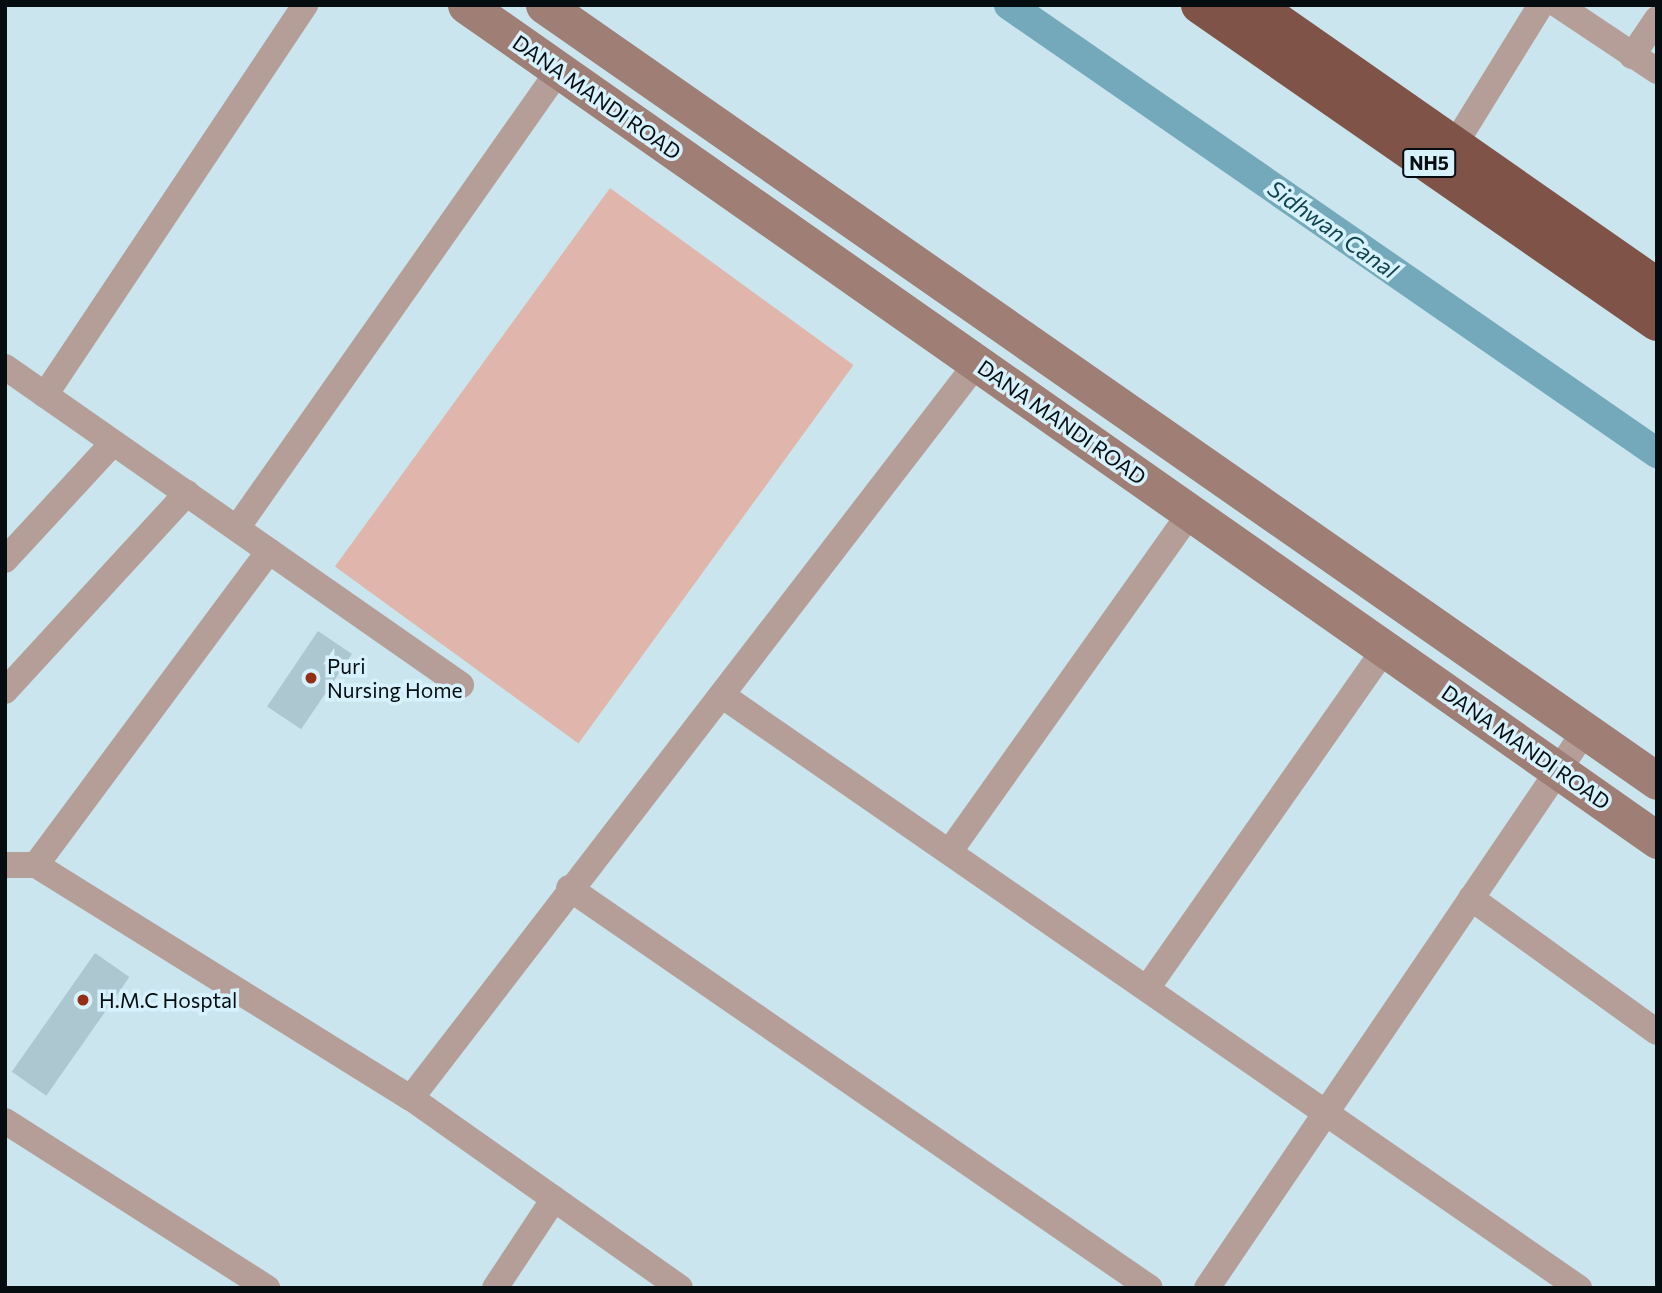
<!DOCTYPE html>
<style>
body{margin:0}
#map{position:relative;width:1662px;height:1293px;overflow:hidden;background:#cae5ee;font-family:Commissioner,sans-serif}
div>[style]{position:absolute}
.green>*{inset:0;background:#e0b6ac;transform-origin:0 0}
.canal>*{height:30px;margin:-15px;padding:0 15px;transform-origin:15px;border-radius:15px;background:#73a9bb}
.building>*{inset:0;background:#adc7d0;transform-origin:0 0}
.street>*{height:26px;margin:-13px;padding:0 13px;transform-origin:13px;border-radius:13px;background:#b59e98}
.secondary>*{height:37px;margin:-18.5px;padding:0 18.5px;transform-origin:18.5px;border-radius:18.5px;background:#9f7e76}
.highway>*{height:38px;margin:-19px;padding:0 19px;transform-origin:19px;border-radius:19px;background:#805348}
.dots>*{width:19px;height:19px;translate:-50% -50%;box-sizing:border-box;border:4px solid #d7f2fc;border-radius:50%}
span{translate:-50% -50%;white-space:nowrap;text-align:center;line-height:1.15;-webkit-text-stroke:7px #d7f2fc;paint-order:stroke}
.shield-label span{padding:2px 5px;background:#d7f2fc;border:2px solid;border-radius:5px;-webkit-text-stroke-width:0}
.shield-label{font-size:19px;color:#050d10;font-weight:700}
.street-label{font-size:21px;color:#050d10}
.poi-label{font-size:21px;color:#050d10}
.left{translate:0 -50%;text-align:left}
.water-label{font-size:23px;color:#114250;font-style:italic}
.frame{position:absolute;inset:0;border:7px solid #050d10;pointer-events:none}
</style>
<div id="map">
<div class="green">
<i style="left:610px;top:188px;width:301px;height:468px;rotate:36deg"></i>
</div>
<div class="canal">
<i style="left:1009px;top:5px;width:788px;rotate:34.66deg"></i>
</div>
<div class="building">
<i style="left:318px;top:631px;width:41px;height:91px;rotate:34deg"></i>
<i style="left:95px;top:953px;width:42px;height:145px;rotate:35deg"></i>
</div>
<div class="street">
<i style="left:1558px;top:5px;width:119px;rotate:33.7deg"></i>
<i style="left:1632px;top:56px;width:45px;rotate:-56deg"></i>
<i style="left:1455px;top:144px;width:163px;rotate:-58.3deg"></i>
<i style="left:5px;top:367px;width:556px;rotate:34.89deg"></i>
<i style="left:45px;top:395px;width:469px;rotate:-56.3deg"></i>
<i style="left:237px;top:528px;width:560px;rotate:-54.89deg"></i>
<i style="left:269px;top:551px;width:391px;rotate:126.6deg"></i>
<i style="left:36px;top:865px;width:441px;rotate:31.9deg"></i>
<i style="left:411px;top:1098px;width:329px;rotate:35.2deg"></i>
<i style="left:5px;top:560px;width:159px;rotate:-47.3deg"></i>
<i style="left:5px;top:691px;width:269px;rotate:-47.4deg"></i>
<i style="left:723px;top:696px;width:1041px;rotate:34.67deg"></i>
<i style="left:950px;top:851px;width:416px;rotate:-54.6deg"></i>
<i style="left:5px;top:865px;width:31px"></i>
<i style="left:569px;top:888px;width:705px;rotate:34.55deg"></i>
<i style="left:1471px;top:898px;width:229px;rotate:35.8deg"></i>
<i style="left:1148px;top:987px;width:414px;rotate:-55deg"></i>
<i style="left:411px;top:1098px;width:928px;rotate:-52.4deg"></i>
<i style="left:5px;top:1121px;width:311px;rotate:32.5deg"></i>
<i style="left:495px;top:1288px;width:107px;rotate:-56.5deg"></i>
<i style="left:1207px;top:1288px;width:677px;rotate:-55.84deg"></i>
</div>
<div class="secondary">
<i style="left:466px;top:5px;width:1455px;rotate:35.03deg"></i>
<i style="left:544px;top:5px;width:1357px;rotate:34.88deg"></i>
</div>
<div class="highway">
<i style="left:1200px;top:5px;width:556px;rotate:34.75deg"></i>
<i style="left:1253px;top:5px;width:493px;rotate:34.9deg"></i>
</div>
<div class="dots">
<i style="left:311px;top:678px;background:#962e15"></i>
<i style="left:83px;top:1000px;background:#962e15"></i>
</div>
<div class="shield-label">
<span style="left:1429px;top:163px">NH5</span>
</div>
<div class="street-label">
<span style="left:597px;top:97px;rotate:35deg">DANA MANDI ROAD</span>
<span style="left:1062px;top:422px;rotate:35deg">DANA MANDI ROAD</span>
<span style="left:1526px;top:747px;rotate:35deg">DANA MANDI ROAD</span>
</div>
<div class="poi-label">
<span class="left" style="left:327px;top:678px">Puri<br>Nursing Home</span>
<span class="left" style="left:99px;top:1000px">H.M.C Hosptal</span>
</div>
<div class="water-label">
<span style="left:1333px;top:229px;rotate:35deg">Sidhwan Canal</span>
</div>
<div class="frame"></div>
</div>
